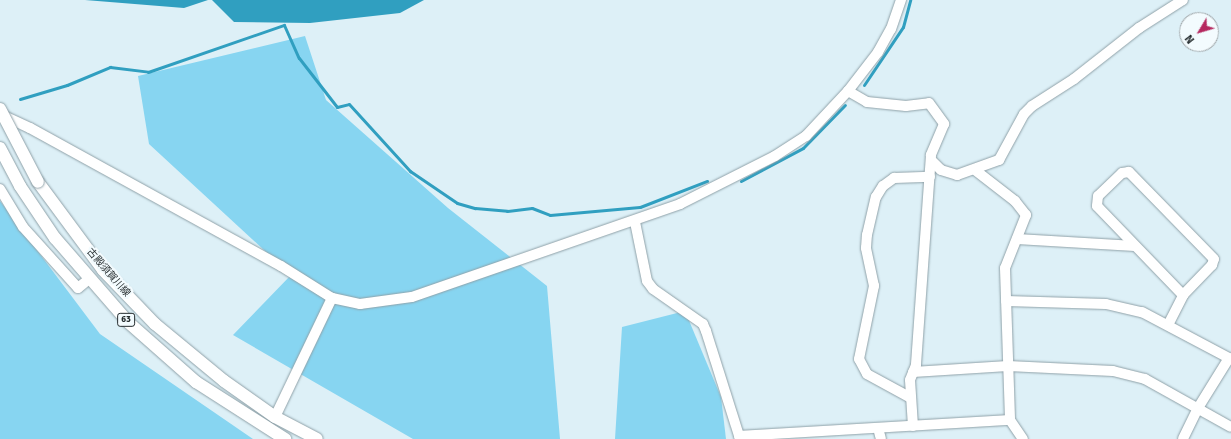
<!DOCTYPE html>
<meta charset="utf-8">
<style>
body{margin:0}
#map{position:relative;width:1231px;height:439px;overflow:hidden;background:#ddf0f7;font-family:Signika,"Noto Sans JP",sans-serif}
div>[style]{position:absolute}
.green>*{inset:0;background:#87d5f1}
.water>*{inset:0;background:#309fc0}
.stream>*{height:3px;margin:-1.5px;padding:0 1.5px;transform-origin:1.5px;border-radius:1.5px;background:#309fc0}
.roads{filter:drop-shadow(0 0 1px #8fa1a8) drop-shadow(0 0 1px #8fa1a8)}
.minor>*{height:10px;margin:-5px;padding:0 5px;transform-origin:5px;border-radius:5px;background:#fff}
.major>*{height:12px;margin:-6px;padding:0 6px;transform-origin:6px;border-radius:6px;background:#fff}
.bridges{filter:drop-shadow(0 0 1px #8fa1a8) drop-shadow(0 0 1px #8fa1a8)}
.major-bridge>*{height:12px;margin:-6px;padding:0 6px;transform-origin:6px;border-radius:6px;background:#fff}
span{translate:-50% -50%;white-space:nowrap;text-align:center;line-height:1.15;-webkit-text-stroke:4px #f3fbfe;paint-order:stroke}
.shield-label span{padding:1px 3px;background:#f3fbfe;border:1px solid;border-radius:3px;-webkit-text-stroke-width:0}
.shield-label{font-size:9px;color:#252c2e;font-weight:700}
.street-label{font-size:10px;color:#252c2e}
.north{position:absolute;left:1179px;top:12px;width:40px;height:40px;box-sizing:border-box;background:#f3fbfe;border:1px solid #a1a8ab;border-radius:50%;rotate:232deg;font-size:11px;font-weight:700;line-height:16px;text-align:center;color:#252c2e}
.north::after{content:'';display:block;margin:auto;width:14px;height:18px;background:#b5285f;clip-path:polygon(50% 0,100% 100%,50% 72%,0 100%)}
</style>
<div id="map">
<div class="green">
<i style="clip-path:polygon(305px 36px,326px 100px,448px 208px,547px 286px,560px 439px,413px 439px,233px 335px,291px 275px,149px 144px,138px 76px)"></i>
<i style="clip-path:polygon(0 201px,100px 334px,253px 439px,0 439px)"></i>
<i style="clip-path:polygon(685px 311px,721px 397px,726px 439px,615px 439px,622px 327px)"></i>
</div>
<div class="water">
<i style="clip-path:polygon(85px 0,208px 0,184px 8px)"></i>
<i style="clip-path:polygon(212px 0,424px 0,400px 13px,310px 23px,234px 22px)"></i>
</div>
<div class="stream">
<i style="left:864px;top:85px;width:70px;rotate:-56.1deg"></i>
<i style="left:903px;top:27px;width:28px;rotate:-75deg"></i>
<i style="left:20px;top:99px;width:49px;rotate:-16.6deg"></i>
<i style="left:67px;top:85px;width:47px;rotate:-22.7deg"></i>
<i style="left:110px;top:67px;width:38px;rotate:7deg"></i>
<i style="left:148px;top:72px;width:144px;rotate:-19.1deg"></i>
<i style="left:284px;top:25px;width:36px;rotate:66deg"></i>
<i style="left:299px;top:58px;width:62px;rotate:52.2deg"></i>
<i style="left:337px;top:107px;width:12px;rotate:-14deg"></i>
<i style="left:349px;top:104px;width:91px;rotate:47.7deg"></i>
<i style="left:410px;top:171px;width:57px;rotate:34.2deg"></i>
<i style="left:457px;top:203px;width:19px;rotate:16deg"></i>
<i style="left:475px;top:208px;width:32px;rotate:5deg"></i>
<i style="left:507px;top:211px;width:25px;rotate:-7deg"></i>
<i style="left:532px;top:208px;width:19px;rotate:21deg"></i>
<i style="left:550px;top:215px;width:90px;rotate:-5.1deg"></i>
<i style="left:640px;top:207px;width:72px;rotate:-21.2deg"></i>
<i style="left:741px;top:181px;width:70px;rotate:-28deg"></i>
<i style="left:803px;top:148px;width:60px;rotate:-45.7deg"></i>
</div>
<div class="roads">
<div class="minor">
<i style="left:848px;top:91px;width:22px;rotate:30deg"></i>
<i style="left:867px;top:102px;width:39px;rotate:6deg"></i>
<i style="left:906px;top:106px;width:23px;rotate:-7deg"></i>
<i style="left:929px;top:103px;width:26px;rotate:54deg"></i>
<i style="left:944px;top:124px;width:34px;rotate:113deg"></i>
<i style="left:931px;top:155px;width:211px;rotate:94.1deg"></i>
<i style="left:916px;top:365px;width:16px;rotate:112deg"></i>
<i style="left:910px;top:380px;width:46px;rotate:86.3deg"></i>
<i style="left:2px;top:115px;width:31px;rotate:25deg"></i>
<i style="left:30px;top:128px;width:286px;rotate:28.8deg"></i>
<i style="left:281px;top:266px;width:60px;rotate:32.1deg"></i>
<i style="left:332px;top:298px;width:29px;rotate:12deg"></i>
<i style="left:360px;top:304px;width:52px;rotate:-7.7deg"></i>
<i style="left:412px;top:297px;width:284px;rotate:-19.1deg"></i>
<i style="left:680px;top:204px;width:106px;rotate:-26.8deg"></i>
<i style="left:775px;top:156px;width:37px;rotate:-33deg"></i>
<i style="left:806px;top:136px;width:62px;rotate:-47deg"></i>
<i style="left:848px;top:91px;width:49px;rotate:-52.4deg"></i>
<i style="left:878px;top:52px;width:26px;rotate:-61deg"></i>
<i style="left:891px;top:29px;width:31px;rotate:-71deg"></i>
<i style="left:931px;top:160px;width:14px;rotate:45deg"></i>
<i style="left:941px;top:170px;width:17px;rotate:17deg"></i>
<i style="left:957px;top:175px;width:45px;rotate:-19.7deg"></i>
<i style="left:999px;top:160px;width:52px;rotate:-61.5deg"></i>
<i style="left:1024px;top:114px;width:11px;rotate:-45deg"></i>
<i style="left:1032px;top:106px;width:50px;rotate:-32.7deg"></i>
<i style="left:1074px;top:79px;width:83px;rotate:-38.1deg"></i>
<i style="left:1139px;top:28px;width:52px;rotate:-32.5deg"></i>
<i style="left:975px;top:170px;width:51px;rotate:37.8deg"></i>
<i style="left:1015px;top:201px;width:18px;rotate:52deg"></i>
<i style="left:1026px;top:215px;width:57px;rotate:111.6deg"></i>
<i style="left:1005px;top:268px;width:152px;rotate:88.1deg"></i>
<i style="left:1010px;top:420px;width:23px;rotate:56deg"></i>
<i style="left:0;top:189px;width:44px;rotate:58.8deg"></i>
<i style="left:23px;top:227px;width:82px;rotate:48deg"></i>
<i style="left:78px;top:288px;width:14px;rotate:-39deg"></i>
<i style="left:635px;top:222px;width:60px;rotate:78.5deg"></i>
<i style="left:647px;top:281px;width:10px;rotate:53deg"></i>
<i style="left:653px;top:289px;width:61px;rotate:35deg"></i>
<i style="left:703px;top:324px;width:8px;rotate:67deg"></i>
<i style="left:706px;top:331px;width:113px;rotate:72.5deg"></i>
<i style="left:1017px;top:239px;width:118px;rotate:3.4deg"></i>
<i style="left:1006px;top:301px;width:100px;rotate:1.7deg"></i>
<i style="left:1106px;top:304px;width:37px;rotate:13deg"></i>
<i style="left:1142px;top:312px;width:98px;rotate:27.9deg"></i>
<i style="left:1229px;top:358px;width:59px;rotate:121.8deg"></i>
<i style="left:1198px;top:408px;width:34px;rotate:116deg"></i>
<i style="left:1168px;top:325px;width:34px;rotate:-63deg"></i>
<i style="left:1183px;top:295px;width:42px;rotate:-46deg"></i>
<i style="left:1212px;top:265px;width:6px;rotate:-72deg"></i>
<i style="left:1214px;top:259px;width:122px;rotate:-134.3deg"></i>
<i style="left:1129px;top:172px;width:7px;rotate:172deg"></i>
<i style="left:1122px;top:173px;width:33px;rotate:136deg"></i>
<i style="left:1098px;top:196px;width:10px;rotate:96deg"></i>
<i style="left:1097px;top:206px;width:124px;rotate:46deg"></i>
<i style="left:913px;top:372px;width:95px;rotate:-3.6deg"></i>
<i style="left:1008px;top:366px;width:105px;rotate:2.7deg"></i>
<i style="left:1113px;top:371px;width:33px;rotate:14deg"></i>
<i style="left:1145px;top:379px;width:98px;rotate:29.2deg"></i>
<i style="left:911px;top:398px;width:50px;rotate:-151.4deg"></i>
<i style="left:867px;top:374px;width:17px;rotate:-118deg"></i>
<i style="left:859px;top:359px;width:75px;rotate:-78.4deg"></i>
<i style="left:874px;top:286px;width:39px;rotate:-102deg"></i>
<i style="left:866px;top:248px;width:13px;rotate:-86deg"></i>
<i style="left:867px;top:235px;width:39px;rotate:-77deg"></i>
<i style="left:876px;top:197px;width:13px;rotate:-58deg"></i>
<i style="left:883px;top:186px;width:14px;rotate:-36deg"></i>
<i style="left:894px;top:178px;width:36px;rotate:-2deg"></i>
<i style="left:275px;top:417px;width:132px;rotate:-64.4deg"></i>
<i style="left:878px;top:428px;width:11px;rotate:75deg"></i>
<i style="left:739px;top:436px;width:271px;rotate:-3.4deg"></i>
</div>
<div class="major">
<i style="left:0;top:148px;width:43px;rotate:62.2deg"></i>
<i style="left:20px;top:186px;width:63px;rotate:56.1deg"></i>
<i style="left:55px;top:238px;width:111px;rotate:49deg"></i>
<i style="left:128px;top:322px;width:91px;rotate:41.4deg"></i>
<i style="left:196px;top:382px;width:106px;rotate:32.6deg"></i>
<i style="left:38px;top:182px;width:109px;rotate:53.5deg"></i>
<i style="left:103px;top:270px;width:75px;rotate:46.1deg"></i>
<i style="left:155px;top:324px;width:89px;rotate:39.6deg"></i>
<i style="left:224px;top:381px;width:62px;rotate:35.2deg"></i>
<i style="left:275px;top:417px;width:47px;rotate:27.6deg"></i>
</div>
</div>
<div class="bridges">
<div class="major-bridge">
<i style="left:0;top:109px;width:82px;rotate:62.5deg"></i>
</div>
</div>
<div class="shield-label">
<span style="left:126px;top:320px">63</span>
</div>
<div class="street-label">
<span style="left:108px;top:273px;rotate:49deg">古殿須賀川線</span>
</div>
<div class="north">N</div>
</div>
